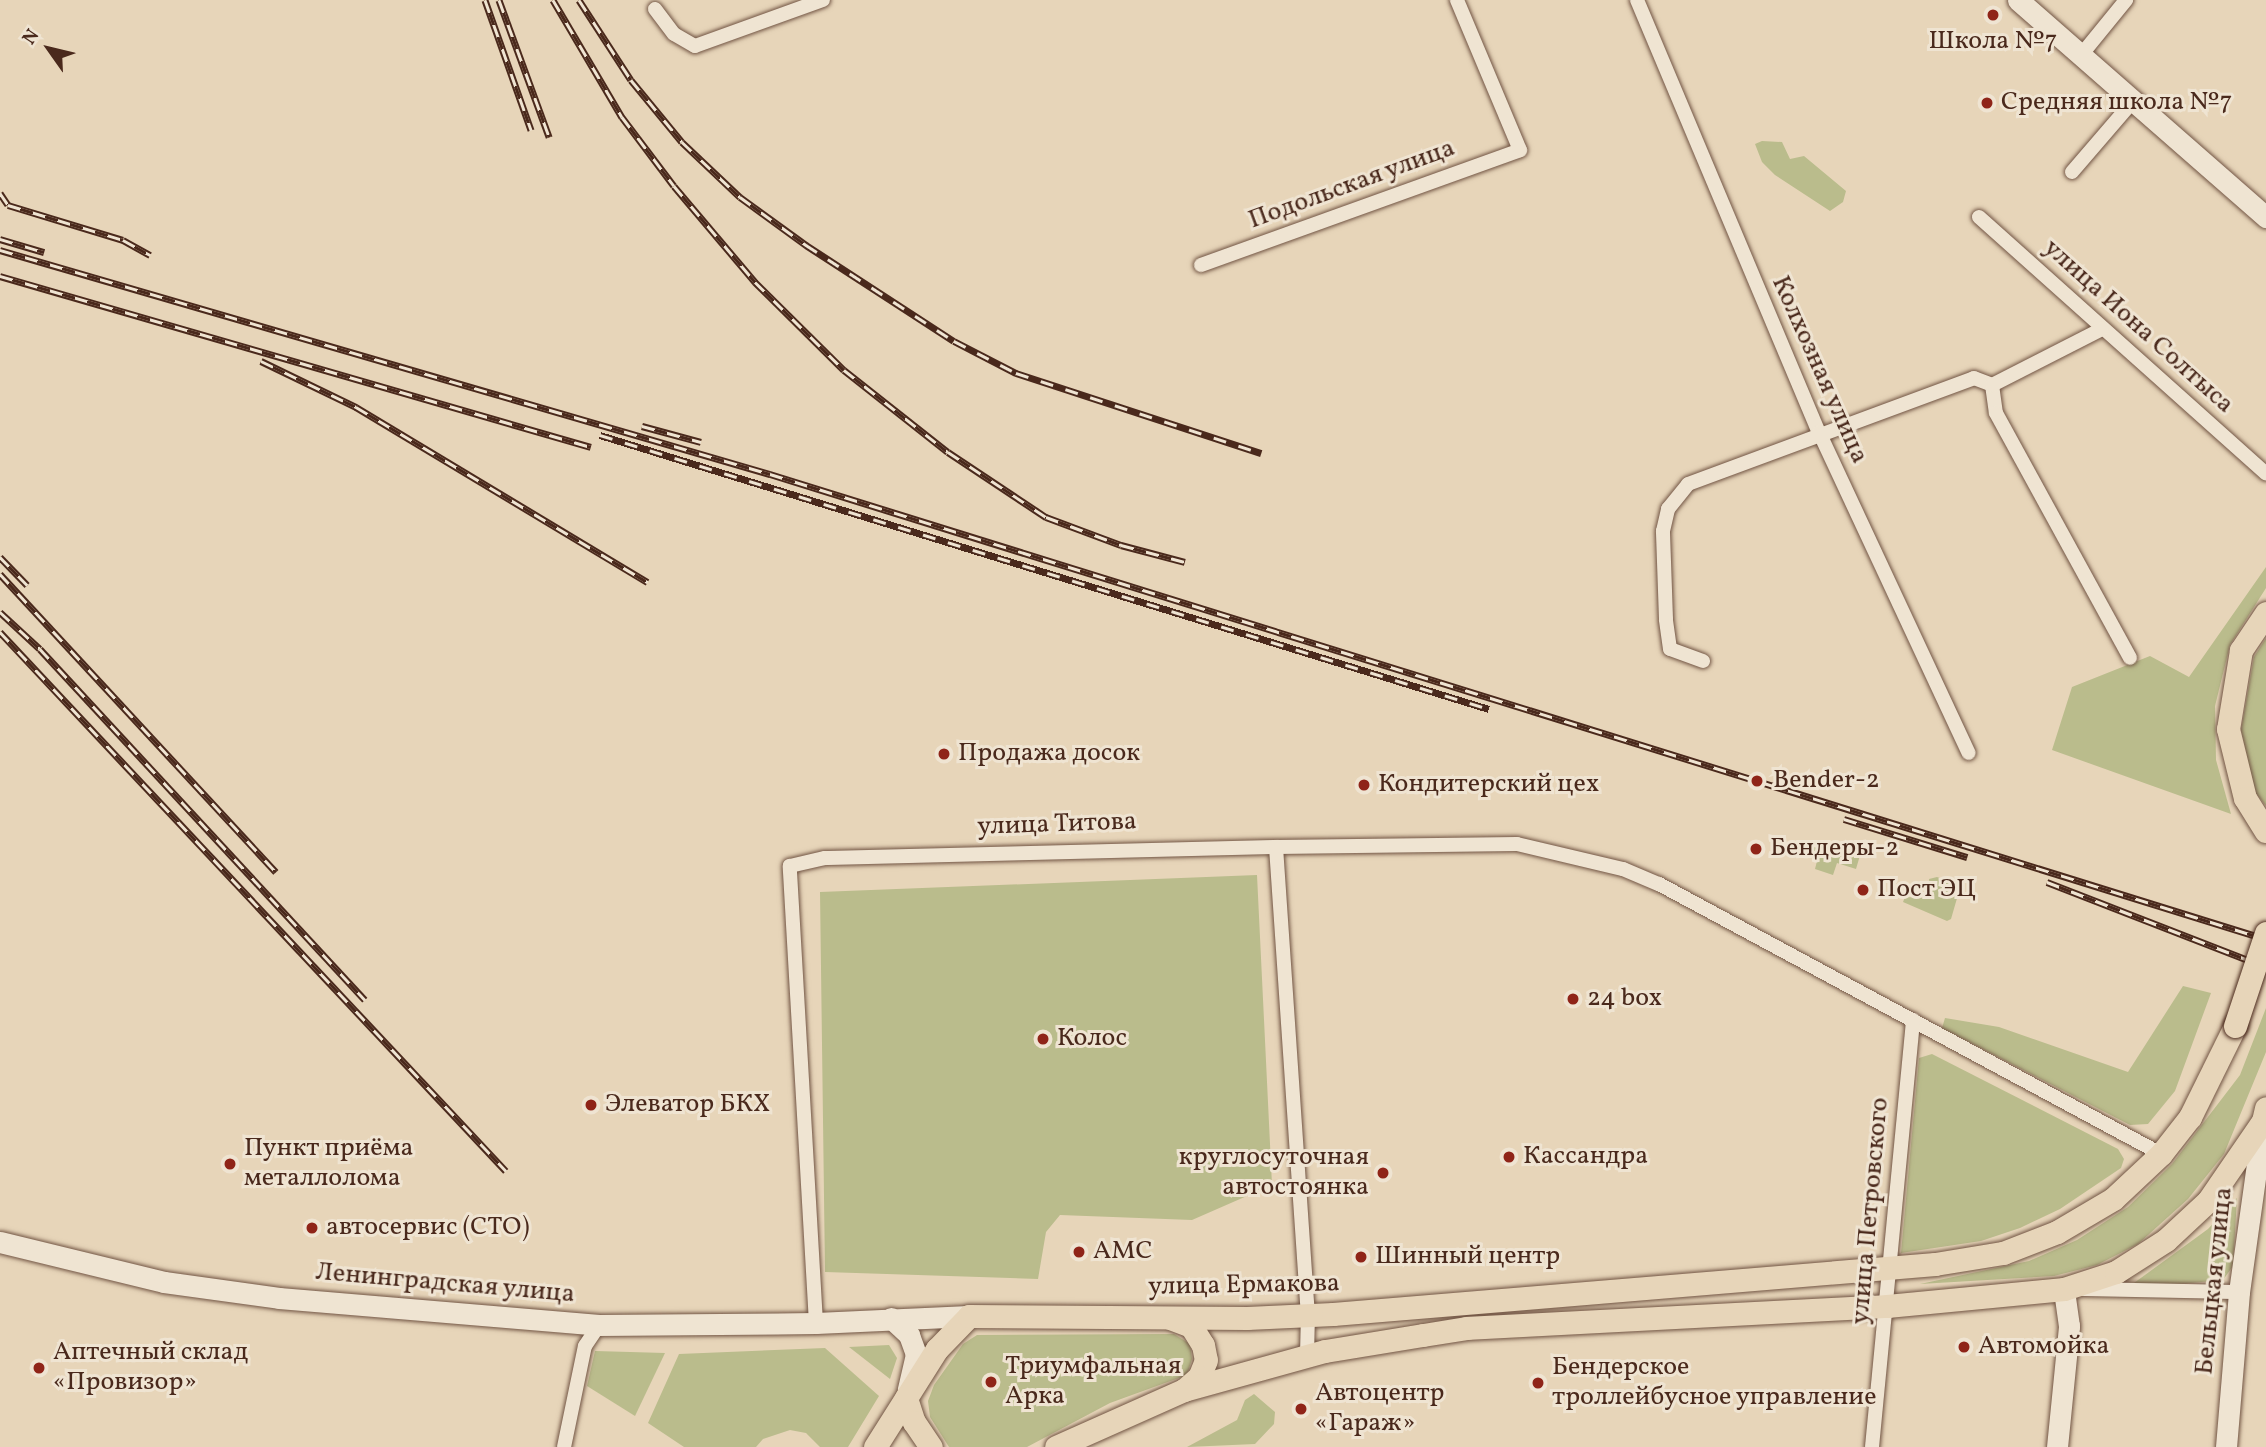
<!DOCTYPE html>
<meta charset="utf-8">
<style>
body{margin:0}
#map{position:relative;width:2266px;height:1447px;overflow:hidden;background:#e7d5b9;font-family:Vollkorn,serif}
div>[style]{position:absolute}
.green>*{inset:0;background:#babc8c}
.roads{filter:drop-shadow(0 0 2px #715443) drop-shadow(0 0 2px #715443)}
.street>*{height:14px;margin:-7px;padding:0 7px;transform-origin:7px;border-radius:7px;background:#efe4d2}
.secondary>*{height:21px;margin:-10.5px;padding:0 10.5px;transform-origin:10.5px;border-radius:10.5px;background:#efe4d2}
.primary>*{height:23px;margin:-11.5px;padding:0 11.5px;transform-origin:11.5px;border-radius:11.5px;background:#e7d5b9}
.rail>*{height:7px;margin-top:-3.5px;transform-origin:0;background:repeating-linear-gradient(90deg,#efe4d2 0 13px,#4a291c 0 26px);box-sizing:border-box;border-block:2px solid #4a291c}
.bridges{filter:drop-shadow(0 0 2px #4a291c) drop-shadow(0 0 2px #4a291c)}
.primary-bridge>*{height:23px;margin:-11.5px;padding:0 11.5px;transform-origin:11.5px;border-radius:11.5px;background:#e7d5b9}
.dots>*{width:19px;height:19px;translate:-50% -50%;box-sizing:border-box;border:4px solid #efe4d2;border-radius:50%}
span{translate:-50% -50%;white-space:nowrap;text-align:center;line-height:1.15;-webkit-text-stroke:6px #efe4d2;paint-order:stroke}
.poi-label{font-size:26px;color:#4a291c}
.left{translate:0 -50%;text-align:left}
.right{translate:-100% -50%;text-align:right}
.street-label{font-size:26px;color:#4a291c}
.north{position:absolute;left:14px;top:14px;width:70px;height:70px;-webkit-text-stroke:5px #efe4d2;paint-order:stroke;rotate:304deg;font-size:19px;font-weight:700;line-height:28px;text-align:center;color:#4a291c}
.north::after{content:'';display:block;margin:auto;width:24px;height:32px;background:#4a291c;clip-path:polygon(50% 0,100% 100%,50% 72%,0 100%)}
</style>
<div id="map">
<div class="green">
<i style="clip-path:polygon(1762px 141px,1782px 142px,1790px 159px,1804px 156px,1846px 191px,1843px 202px,1830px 211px,1775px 175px,1762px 162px,1755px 144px)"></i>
<i style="clip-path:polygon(2266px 567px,2266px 588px,2230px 645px,2215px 706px,2216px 760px,2231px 814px,2052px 750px,2072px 687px,2150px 656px,2189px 677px)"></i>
<i style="clip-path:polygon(2266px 638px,2266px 806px,2255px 792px,2241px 730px,2254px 657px)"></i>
<i style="clip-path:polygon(1800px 843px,1833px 853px,1836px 844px,1861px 852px,1856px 869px,1837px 863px,1833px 875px,1815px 869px,1818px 857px,1797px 850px)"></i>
<i style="clip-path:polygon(1257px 875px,1272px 1185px,1192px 1220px,1060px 1215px,1046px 1232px,1038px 1279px,825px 1272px,820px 892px)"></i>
<i style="clip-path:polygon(1937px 877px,1950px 882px,1956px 877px,1960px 888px,1951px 919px,1947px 921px,1903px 902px,1905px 897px,1926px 898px,1931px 894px,1929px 879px)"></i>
<i style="clip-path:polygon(2183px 986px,2211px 993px,2175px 1091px,2148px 1124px,2130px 1125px,1942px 1028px,1945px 1018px,1999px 1027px,2128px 1072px)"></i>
<i style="clip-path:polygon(2266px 1008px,2266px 1052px,2224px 1154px,2188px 1199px,2138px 1244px,2097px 1265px,2054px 1276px,1920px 1284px,2029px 1261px,2077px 1240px,2128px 1207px,2172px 1164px,2240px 1075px)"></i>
<i style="clip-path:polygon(1932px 1054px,2118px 1149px,2124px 1159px,2121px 1168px,2060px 1209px,2020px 1228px,1981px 1241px,1901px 1253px,1919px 1058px)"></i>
<i style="clip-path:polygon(2237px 1198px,2233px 1266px,2223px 1280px,2137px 1288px,2134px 1283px,2208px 1229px)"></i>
<i style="clip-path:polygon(1174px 1334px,1190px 1344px,1192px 1359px,1187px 1375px,1110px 1403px,1027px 1447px,949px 1447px,930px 1417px,928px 1401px,934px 1385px,963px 1344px,977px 1335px)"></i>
<i style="clip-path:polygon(889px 1345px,897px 1358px,890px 1379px,849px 1347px)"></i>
<i style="clip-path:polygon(825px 1348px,879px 1396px,848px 1447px,820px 1447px,806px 1433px,790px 1430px,763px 1439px,756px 1447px,684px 1447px,648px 1423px,679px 1354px)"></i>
<i style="clip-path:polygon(595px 1351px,665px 1353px,635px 1416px,587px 1386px)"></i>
<i style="clip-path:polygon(1254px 1394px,1275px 1412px,1274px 1424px,1255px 1444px,1187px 1447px,1237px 1420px,1245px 1400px)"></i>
</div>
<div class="roads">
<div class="street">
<i style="left:1637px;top:0;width:469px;rotate:67.2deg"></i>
<i style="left:1819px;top:432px;width:354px;rotate:65deg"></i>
<i style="left:655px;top:9px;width:31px;rotate:53deg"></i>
<i style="left:674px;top:34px;width:24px;rotate:30deg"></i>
<i style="left:695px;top:46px;width:136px;rotate:-19.8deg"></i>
<i style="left:2082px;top:54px;width:70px;rotate:-50.8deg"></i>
<i style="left:2072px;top:172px;width:95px;rotate:-49.3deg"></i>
<i style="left:1979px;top:217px;width:385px;rotate:41.8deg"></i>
<i style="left:1201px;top:265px;width:339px;rotate:-19.8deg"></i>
<i style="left:1520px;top:150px;width:163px;rotate:-112.8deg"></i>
<i style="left:1992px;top:385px;width:28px;rotate:82deg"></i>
<i style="left:1996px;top:413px;width:279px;rotate:61.3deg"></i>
<i style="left:1703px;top:661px;width:35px;rotate:-160deg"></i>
<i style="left:1670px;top:649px;width:30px;rotate:-98deg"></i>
<i style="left:1666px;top:619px;width:88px;rotate:-92deg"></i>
<i style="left:1663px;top:531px;width:23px;rotate:-77deg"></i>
<i style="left:1668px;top:509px;width:32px;rotate:-51deg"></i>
<i style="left:1688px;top:484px;width:305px;rotate:-20.3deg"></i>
<i style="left:1974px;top:378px;width:19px;rotate:21deg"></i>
<i style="left:1992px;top:385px;width:123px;rotate:-27deg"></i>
<i style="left:1276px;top:847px;width:241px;rotate:-0.7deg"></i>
<i style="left:1517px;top:844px;width:109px;rotate:13.3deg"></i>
<i style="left:1623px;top:869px;width:39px;rotate:23deg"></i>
<i style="left:1659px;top:884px;width:570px;rotate:28.27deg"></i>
<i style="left:2080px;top:1289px;width:159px;rotate:1.1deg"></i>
<i style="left:816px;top:1323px;width:458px;rotate:-93.3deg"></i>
<i style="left:790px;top:866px;width:36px;rotate:-13deg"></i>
<i style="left:825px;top:858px;width:451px;rotate:-1.4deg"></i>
<i style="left:1276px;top:847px;width:468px;rotate:86.1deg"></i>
<i style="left:1308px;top:1314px;width:41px;rotate:91.4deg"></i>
<i style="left:564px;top:1447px;width:103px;rotate:-78.3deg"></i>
<i style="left:585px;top:1346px;width:25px;rotate:-56deg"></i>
<i style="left:1872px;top:1447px;width:429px;rotate:-84.5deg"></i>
</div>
<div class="secondary">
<i style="left:2018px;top:0;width:330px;rotate:41.2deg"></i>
<i style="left:0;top:1242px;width:169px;rotate:13.7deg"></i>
<i style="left:164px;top:1282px;width:116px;rotate:7.9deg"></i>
<i style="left:279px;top:1298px;width:321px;rotate:4.8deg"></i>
<i style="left:599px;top:1325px;width:217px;rotate:-0.5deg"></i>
<i style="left:816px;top:1323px;width:153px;rotate:-2.6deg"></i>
<i style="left:891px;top:1318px;width:25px;rotate:43deg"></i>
<i style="left:909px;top:1335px;width:20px;rotate:70deg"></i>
<i style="left:916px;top:1354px;width:37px;rotate:103deg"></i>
<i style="left:2057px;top:1447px;width:122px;rotate:-84.3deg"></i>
<i style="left:2069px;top:1326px;width:37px;rotate:-98deg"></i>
<i style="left:2226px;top:1447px;width:156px;rotate:-85.2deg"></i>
<i style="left:2239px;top:1292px;width:173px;rotate:-82deg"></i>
</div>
<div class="primary">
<i style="left:2266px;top:613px;width:45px;rotate:124deg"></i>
<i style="left:2241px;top:650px;width:80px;rotate:99.3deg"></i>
<i style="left:2228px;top:729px;width:71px;rotate:76.2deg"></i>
<i style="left:2245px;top:798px;width:39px;rotate:58deg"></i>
<i style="left:1170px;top:1318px;width:22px;rotate:21deg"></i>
<i style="left:1191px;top:1326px;width:22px;rotate:58deg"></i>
<i style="left:1203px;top:1345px;width:15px;rotate:79deg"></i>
<i style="left:1206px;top:1360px;width:18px;rotate:112deg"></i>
<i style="left:1199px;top:1377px;width:20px;rotate:139deg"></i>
<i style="left:906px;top:1398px;width:25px;rotate:72deg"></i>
<i style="left:914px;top:1422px;width:30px;rotate:56deg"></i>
<i style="left:875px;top:1447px;width:116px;rotate:-57.7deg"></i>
<i style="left:937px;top:1349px;width:46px;rotate:-45.9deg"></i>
<i style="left:969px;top:1316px;width:278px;rotate:0.4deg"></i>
<i style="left:1247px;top:1318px;width:86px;rotate:-2.7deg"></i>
<i style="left:1333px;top:1314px;width:604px;rotate:-4.75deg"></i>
<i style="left:1935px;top:1264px;width:69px;rotate:-9.2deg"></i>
<i style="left:2003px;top:1253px;width:58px;rotate:-21.3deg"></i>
<i style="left:2057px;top:1232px;width:65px;rotate:-30.5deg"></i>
<i style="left:2113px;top:1199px;width:66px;rotate:-43.2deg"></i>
<i style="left:2161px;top:1154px;width:47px;rotate:-51.9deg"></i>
<i style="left:2190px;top:1117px;width:102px;rotate:-63.7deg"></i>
<i style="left:1056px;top:1447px;width:140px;rotate:-24deg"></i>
<i style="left:1184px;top:1390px;width:146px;rotate:-15.5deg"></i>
<i style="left:1325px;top:1351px;width:99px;rotate:-9.3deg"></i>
<i style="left:1423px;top:1335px;width:45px;rotate:-9deg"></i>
<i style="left:1467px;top:1328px;width:421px;rotate:-3deg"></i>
<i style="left:1887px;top:1306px;width:178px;rotate:-5.5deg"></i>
<i style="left:2064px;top:1289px;width:55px;rotate:-18.1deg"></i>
<i style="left:2116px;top:1272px;width:59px;rotate:-32.6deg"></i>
<i style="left:2166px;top:1240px;width:57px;rotate:-42.9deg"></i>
<i style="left:2208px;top:1201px;width:97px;rotate:-55.5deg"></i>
<i style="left:2263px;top:1121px;width:13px;rotate:-77deg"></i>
</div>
</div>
<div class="rail">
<i style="left:485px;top:0;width:138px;rotate:70.5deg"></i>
<i style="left:499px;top:0;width:146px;rotate:69.9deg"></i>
<i style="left:553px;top:0;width:136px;rotate:59.5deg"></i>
<i style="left:622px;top:117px;width:86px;rotate:53deg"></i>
<i style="left:674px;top:186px;width:126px;rotate:49.8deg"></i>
<i style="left:755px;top:282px;width:125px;rotate:44.7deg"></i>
<i style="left:844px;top:370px;width:132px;rotate:38.3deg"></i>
<i style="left:948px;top:452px;width:118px;rotate:33.6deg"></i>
<i style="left:1046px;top:517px;width:80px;rotate:20.5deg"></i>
<i style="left:1121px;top:545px;width:66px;rotate:14.9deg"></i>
<i style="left:579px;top:0;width:95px;rotate:57deg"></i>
<i style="left:631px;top:80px;width:80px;rotate:50.6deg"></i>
<i style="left:682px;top:142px;width:80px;rotate:43.5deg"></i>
<i style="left:740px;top:197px;width:82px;rotate:36deg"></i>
<i style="left:806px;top:245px;width:176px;rotate:33deg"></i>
<i style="left:954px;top:341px;width:70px;rotate:27.3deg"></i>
<i style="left:1016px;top:373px;width:258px;rotate:18.1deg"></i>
<i style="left:0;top:193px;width:14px;rotate:56deg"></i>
<i style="left:8px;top:205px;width:120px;rotate:16.9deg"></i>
<i style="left:123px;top:240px;width:31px;rotate:29deg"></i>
<i style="left:0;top:239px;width:46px;rotate:16.5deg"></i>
<i style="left:0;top:250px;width:802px;rotate:16.22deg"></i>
<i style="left:770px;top:474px;width:1567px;rotate:17.27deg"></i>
<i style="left:0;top:276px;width:615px;rotate:16.14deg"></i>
<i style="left:261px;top:361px;width:106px;rotate:25.8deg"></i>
<i style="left:356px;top:407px;width:340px;rotate:31deg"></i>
<i style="left:642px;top:426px;width:61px;rotate:15.2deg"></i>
<i style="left:600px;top:435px;width:930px;rotate:17.13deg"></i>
<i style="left:0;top:557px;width:39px;rotate:46deg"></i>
<i style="left:0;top:574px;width:406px;rotate:47.2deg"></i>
<i style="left:0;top:612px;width:54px;rotate:42.8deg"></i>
<i style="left:40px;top:649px;width:478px;rotate:47.2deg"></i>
<i style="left:0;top:632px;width:739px;rotate:46.81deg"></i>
<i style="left:1844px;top:819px;width:129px;rotate:17.2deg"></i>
<i style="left:2047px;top:882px;width:235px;rotate:21.2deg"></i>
</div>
<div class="bridges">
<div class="primary-bridge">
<i style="left:2235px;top:1026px;width:98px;rotate:-71.6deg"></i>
</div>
</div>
<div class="dots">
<i style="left:1993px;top:15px;background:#8f2418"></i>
<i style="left:1987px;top:103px;background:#8f2418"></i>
<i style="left:944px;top:754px;background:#8f2418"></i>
<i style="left:1757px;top:781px;background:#8f2418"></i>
<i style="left:1364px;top:785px;background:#8f2418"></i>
<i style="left:1756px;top:849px;background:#8f2418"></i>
<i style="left:1863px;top:890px;background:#8f2418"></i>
<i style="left:1573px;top:999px;background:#8f2418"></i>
<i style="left:1043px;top:1039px;background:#8f2418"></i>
<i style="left:591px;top:1105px;background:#8f2418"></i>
<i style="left:1509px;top:1157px;background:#8f2418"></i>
<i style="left:230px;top:1164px;background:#8f2418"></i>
<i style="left:1383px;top:1173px;background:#8f2418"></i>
<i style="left:312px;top:1228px;background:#8f2418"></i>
<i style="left:1079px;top:1252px;background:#8f2418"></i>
<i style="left:1361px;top:1257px;background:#8f2418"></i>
<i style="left:1964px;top:1347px;background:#8f2418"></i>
<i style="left:39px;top:1368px;background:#8f2418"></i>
<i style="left:991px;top:1382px;background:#8f2418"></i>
<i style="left:1538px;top:1383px;background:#8f2418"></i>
<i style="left:1301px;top:1409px;background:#8f2418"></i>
</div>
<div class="poi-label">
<span style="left:1993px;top:42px">Школа №7</span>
<span class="left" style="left:2001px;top:103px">Средняя школа №7</span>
<span class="left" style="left:958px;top:754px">Продажа досок</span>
<span class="left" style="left:1773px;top:781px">Bender-2</span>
<span class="left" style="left:1378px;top:785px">Кондитерский цех</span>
<span class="left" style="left:1770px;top:849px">Бендеры-2</span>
<span class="left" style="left:1877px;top:890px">Пост ЭЦ</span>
<span class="left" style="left:1587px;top:999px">24 box</span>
<span class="left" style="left:1057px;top:1039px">Колос</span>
<span class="left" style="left:605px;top:1105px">Элеватор БКХ</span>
<span class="left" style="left:244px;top:1164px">Пункт приёма<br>металлолома</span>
<span class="left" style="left:1523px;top:1157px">Кассандра</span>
<span class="right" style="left:1369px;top:1173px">круглосуточная<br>автостоянка</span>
<span class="left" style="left:326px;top:1228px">автосервис (СТО)</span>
<span class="left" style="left:1093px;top:1252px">АМС</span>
<span class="left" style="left:1375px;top:1257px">Шинный центр</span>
<span class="left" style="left:1978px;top:1347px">Автомойка</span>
<span class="left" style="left:53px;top:1368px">Аптечный склад<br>«Провизор»</span>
<span class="left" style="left:1005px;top:1382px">Триумфальная<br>Арка</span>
<span class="left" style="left:1552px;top:1383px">Бендерское<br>троллейбусное управление</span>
<span class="left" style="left:1315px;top:1409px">Автоцентр<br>«Гараж»</span>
</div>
<div class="street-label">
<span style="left:1352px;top:185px;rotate:-20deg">Подольская улица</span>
<span style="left:2138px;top:327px;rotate:42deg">улица Иона Солтыса</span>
<span style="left:1819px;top:370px;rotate:66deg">Колхозная улица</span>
<span style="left:1057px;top:825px;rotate:-2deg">улица Титова</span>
<span style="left:1871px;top:1211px;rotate:-85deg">улица Петровского</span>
<span style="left:2215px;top:1281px;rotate:-84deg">Бельцкая улица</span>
<span style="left:445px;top:1284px;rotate:5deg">Ленинградская улица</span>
<span style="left:1244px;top:1286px;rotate:-1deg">улица Ермакова</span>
</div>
<div class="north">N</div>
</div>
